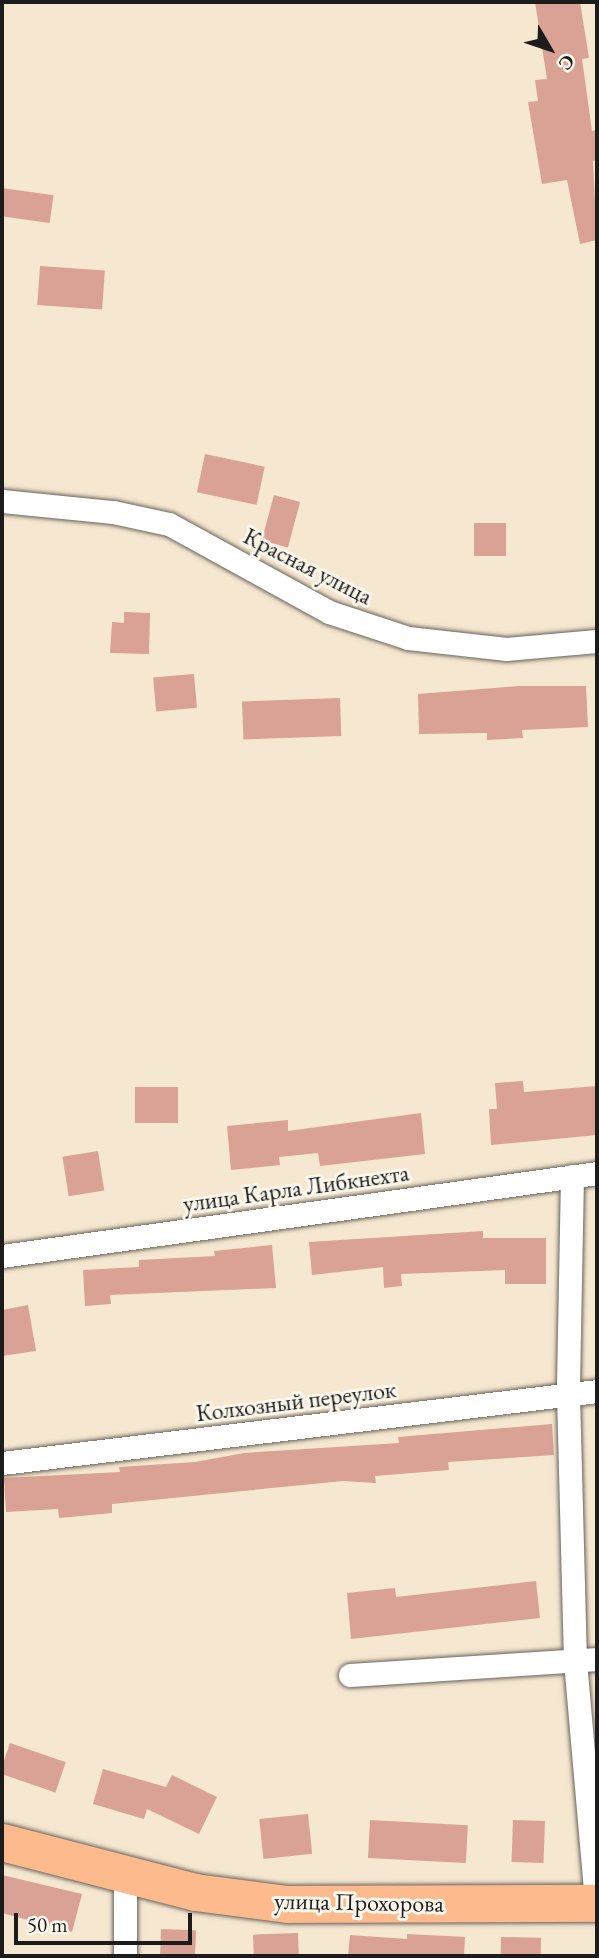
<!DOCTYPE html>
<meta charset="utf-8">
<style>
body{margin:0}
#map{position:relative;width:599px;height:1958px;overflow:hidden;background:#f6e7d0;font-family:"EB Garamond",serif}
div>[style]{position:absolute}
.building>*{inset:0;background:#d9a295;transform-origin:0 0}
.roads{filter:drop-shadow(0 0 2px #68635b) drop-shadow(0 0 2px #68635b)}
.street>*{height:23px;margin:-11.5px;padding:0 11.5px;transform-origin:11.5px;border-radius:11.5px;background:#fff}
.primary>*{height:37px;margin:-18.5px;padding:0 18.5px;transform-origin:18.5px;border-radius:18.5px;background:#fcba8d}
span{translate:-50% -50%;white-space:nowrap;text-align:center;line-height:1.15;-webkit-text-stroke:6px #fbf7ec;paint-order:stroke}
.street-label{font-size:24px;color:#1c1c1c}
.frame{position:absolute;inset:0;border:4px solid #1c1c1c;pointer-events:none}
.north{position:absolute;left:515px;top:14px;width:70px;height:70px;-webkit-text-stroke:5px #fbf7ec;paint-order:stroke;rotate:129deg;font-size:19px;font-weight:700;line-height:28px;text-align:center;color:#1c1c1c}
.north::after{content:'';display:block;margin:auto;width:24px;height:32px;background:#1c1c1c;clip-path:polygon(50% 0,100% 100%,50% 72%,0 100%)}
.scale{position:absolute;left:14px;top:1913px;width:178px;height:32px;box-sizing:border-box;border:4px solid #1c1c1c;border-top:0;padding-left:9px;font-size:21px;line-height:24px;white-space:nowrap;color:#1c1c1c;-webkit-text-stroke:5px #fbf7ec;paint-order:stroke}
</style>
<div id="map">
<div class="building">
<i style="clip-path:polygon(535px 2px,580px 2px,589px 58px,582px 59px,592px 131px,597px 130px,597px 160px,593px 161px,597px 240px,580px 244px,567px 180px,542px 184px,528px 102px,538px 101px,535px 80px,547px 79px)"></i>
<i style="left:2px;top:188px;width:52px;height:28px;rotate:8deg"></i>
<i style="left:40px;top:266px;width:65px;height:39px;rotate:4deg"></i>
<i style="left:205px;top:454px;width:61px;height:39px;rotate:12deg"></i>
<i style="left:274px;top:495px;width:27px;height:47px;rotate:15deg"></i>
<i style="left:474px;top:523px;width:32px;height:33px"></i>
<i style="clip-path:polygon(124px 612px,150px 613px,149px 654px,110px 653px,112px 622px,124px 623px)"></i>
<i style="left:194px;top:674px;width:34px;height:41px;rotate:85deg"></i>
<i style="clip-path:polygon(520px 686px,586px 686px,588px 727px,522px 730px,523px 738px,487px 740px,487px 733px,419px 734px,418px 694px)"></i>
<i style="left:340px;top:698px;width:38px;height:98px;rotate:88deg"></i>
<i style="clip-path:polygon(523px 1081px,524px 1092px,597px 1086px,597px 1135px,491px 1145px,489px 1109px,497px 1109px,495px 1083px)"></i>
<i style="left:178px;top:1087px;width:36px;height:43px;rotate:90deg"></i>
<i style="clip-path:polygon(421px 1113px,425px 1154px,320px 1166px,318px 1153px,279px 1157px,280px 1165px,231px 1170px,227px 1126px,288px 1120px,288px 1131px)"></i>
<i style="left:98px;top:1151px;width:40px;height:36px;rotate:81deg"></i>
<i style="clip-path:polygon(483px 1231px,483px 1238px,546px 1238px,546px 1284px,505px 1284px,505px 1270px,401px 1274px,402px 1286px,384px 1288px,383px 1267px,312px 1275px,309px 1242px)"></i>
<i style="clip-path:polygon(272px 1245px,276px 1288px,110px 1295px,111px 1304px,85px 1306px,83px 1270px,139px 1267px,139px 1260px,215px 1256px,214px 1251px)"></i>
<i style="clip-path:polygon(28px 1305px,36px 1351px,2px 1356px,2px 1310px)"></i>
<i style="clip-path:polygon(552px 1424px,554px 1455px,448px 1462px,449px 1470px,375px 1476px,376px 1483px,343px 1481px,112px 1504px,112px 1513px,59px 1518px,58px 1509px,6px 1512px,4px 1478px,120px 1472px,119px 1467px,195px 1462px,244px 1453px,399px 1443px,398px 1437px)"></i>
<i style="clip-path:polygon(536px 1581px,540px 1618px,351px 1639px,347px 1593px,395px 1588px,396px 1597px)"></i>
<i style="left:10px;top:1743px;width:59px;height:32px;rotate:19deg"></i>
<i style="clip-path:polygon(103px 1769px,166px 1787px,172px 1775px,217px 1797px,199px 1834px,147px 1809px,144px 1819px,93px 1804px)"></i>
<i style="left:308px;top:1814px;width:40px;height:49px;rotate:84deg"></i>
<i style="left:370px;top:1820px;width:98px;height:38px;rotate:3deg"></i>
<i style="left:513px;top:1820px;width:32px;height:42px;rotate:2deg"></i>
<i style="clip-path:polygon(2px 1875px,82px 1894px,72px 1932px,2px 1913px)"></i>
<i style="left:161px;top:1929px;width:35px;height:27px;rotate:2deg"></i>
<i style="left:298px;top:1933px;width:23px;height:45px;rotate:88deg"></i>
<i style="clip-path:polygon(407px 1934px,465px 1937px,464px 1956px,348px 1956px,350px 1935px,407px 1939px)"></i>
<i style="left:501px;top:1937px;width:40px;height:19px;rotate:1deg"></i>
</div>
<div class="roads">
<div class="street">
<i style="left:2px;top:501px;width:112px;rotate:5.7deg"></i>
<i style="left:113px;top:512px;width:57px;rotate:12.1deg"></i>
<i style="left:169px;top:524px;width:183px;rotate:28.8deg"></i>
<i style="left:329px;top:612px;width:83px;rotate:18.2deg"></i>
<i style="left:408px;top:638px;width:99px;rotate:6.4deg"></i>
<i style="left:506px;top:649px;width:91px;rotate:-5deg"></i>
<i style="left:572px;top:1176px;width:218px;rotate:91.1deg"></i>
<i style="left:568px;top:1394px;width:267px;rotate:88.5deg"></i>
<i style="left:575px;top:1661px;width:243px;rotate:85deg"></i>
<i style="left:2px;top:1256px;width:601px;rotate:-7.94deg"></i>
<i style="left:2px;top:1463px;width:599px;rotate:-6.9deg"></i>
<i style="left:350px;top:1675px;width:248px;rotate:-3.7deg"></i>
<i style="left:125px;top:1874px;width:82px;rotate:90deg"></i>
</div>
<div class="primary">
<i style="left:2px;top:1842px;width:199px;rotate:14.5deg"></i>
<i style="left:195px;top:1892px;width:93px;rotate:7.4deg"></i>
<i style="left:287px;top:1904px;width:310px;rotate:-0.2deg"></i>
</div>
</div>
<div class="street-label">
<span style="left:308px;top:566px;rotate:27deg">Красная улица</span>
<span style="left:296px;top:1188px;rotate:-8deg">улица Карла Либкнехта</span>
<span style="left:296px;top:1401px;rotate:-7deg">Колхозный переулок</span>
<span style="left:359px;top:1902px;rotate:1deg">улица Прохорова</span>
</div>
<div class="frame"></div>
<div class="north">С</div>
<div class="scale">50 m</div>
</div>
